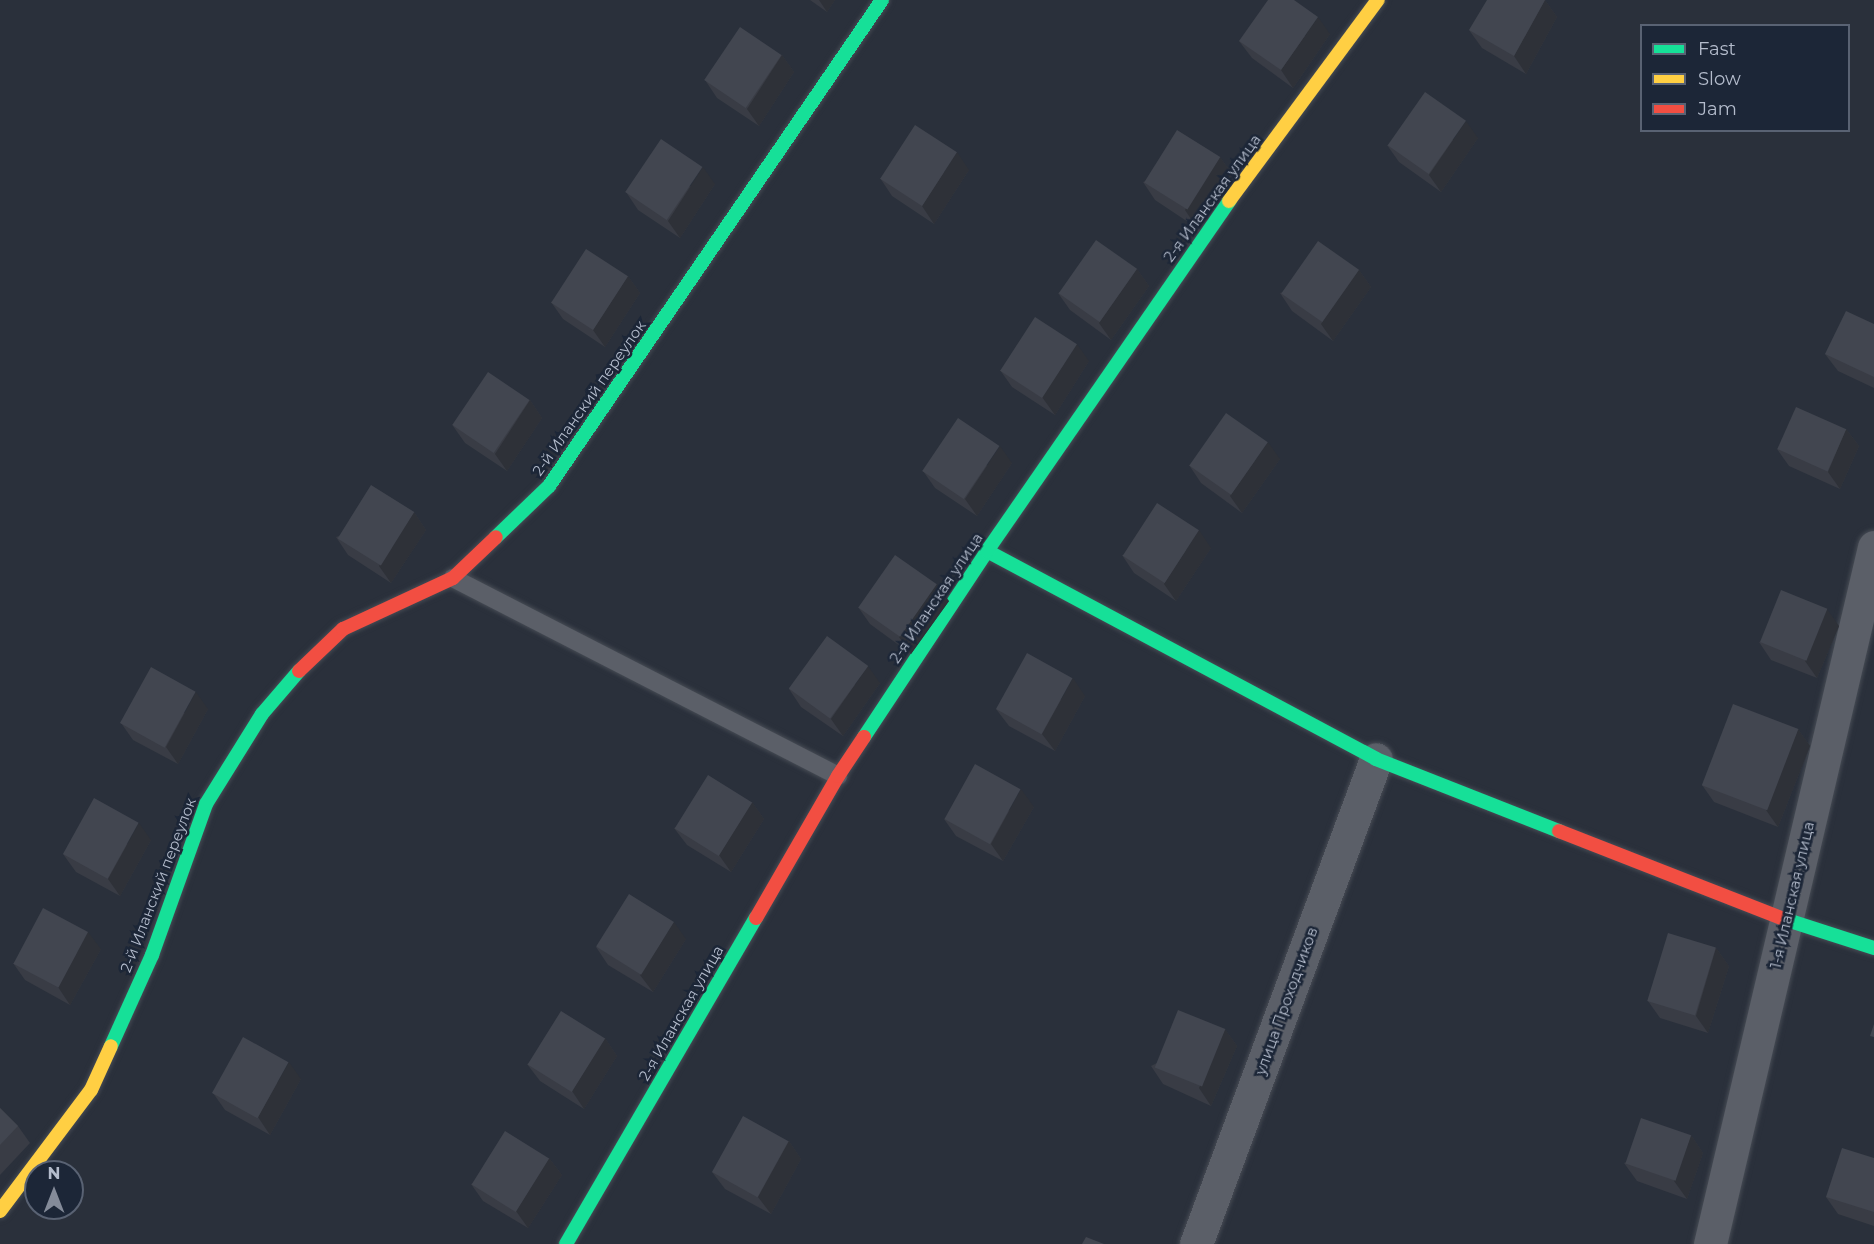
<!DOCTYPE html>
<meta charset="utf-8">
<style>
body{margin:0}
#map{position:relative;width:1874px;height:1244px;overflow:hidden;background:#2a303b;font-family:Montserrat,sans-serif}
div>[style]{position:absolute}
.roads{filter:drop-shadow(0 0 2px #464b54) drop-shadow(0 0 2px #464b54)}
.lane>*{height:18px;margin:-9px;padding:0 9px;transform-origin:9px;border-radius:9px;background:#5b5f68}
.street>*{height:33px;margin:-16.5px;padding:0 16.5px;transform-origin:16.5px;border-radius:16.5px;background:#5b5f68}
.fast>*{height:14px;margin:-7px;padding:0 7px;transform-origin:7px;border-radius:7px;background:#16e098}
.slow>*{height:14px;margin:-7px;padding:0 7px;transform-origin:7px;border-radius:7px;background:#ffcf43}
.jam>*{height:14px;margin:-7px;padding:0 7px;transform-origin:7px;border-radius:7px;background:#f24e42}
.wall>*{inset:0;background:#393c45}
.shaded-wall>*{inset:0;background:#2e3138}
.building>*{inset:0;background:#424650;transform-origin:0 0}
span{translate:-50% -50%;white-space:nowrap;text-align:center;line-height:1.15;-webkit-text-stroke:5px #1c2637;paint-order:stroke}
.street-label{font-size:15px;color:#b4bccc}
.legend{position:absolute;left:1640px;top:24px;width:210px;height:108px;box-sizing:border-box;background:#1c2637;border:2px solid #596273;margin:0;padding:8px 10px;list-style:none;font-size:18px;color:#b4bccc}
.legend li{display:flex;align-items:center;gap:12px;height:30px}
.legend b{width:30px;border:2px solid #596273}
.north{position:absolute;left:24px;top:1160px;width:60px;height:60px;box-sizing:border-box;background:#1c2637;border:2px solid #596273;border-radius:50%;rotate:0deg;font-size:16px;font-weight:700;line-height:24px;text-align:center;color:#b4bccc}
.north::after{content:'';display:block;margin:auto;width:21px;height:27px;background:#848b99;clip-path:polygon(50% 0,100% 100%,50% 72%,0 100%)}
</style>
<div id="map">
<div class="roads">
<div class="lane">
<i style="left:453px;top:578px;width:433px;rotate:27.2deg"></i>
</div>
<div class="street">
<i style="left:1196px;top:1244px;width:517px;rotate:-69.64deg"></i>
<i style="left:1710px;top:1244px;width:716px;rotate:-76.76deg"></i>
</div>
<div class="fast">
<i style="left:496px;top:537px;width:74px;rotate:-43.9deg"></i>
<i style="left:549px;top:486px;width:589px;rotate:-55.58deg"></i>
<i style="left:987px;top:551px;width:441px;rotate:28.1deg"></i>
<i style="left:1376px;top:759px;width:197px;rotate:21.5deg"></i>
<i style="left:864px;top:737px;width:223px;rotate:-56.5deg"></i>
<i style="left:987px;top:551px;width:426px;rotate:-55.3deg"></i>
<i style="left:1784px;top:919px;width:95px;rotate:17.9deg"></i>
<i style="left:111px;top:1046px;width:100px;rotate:-65.7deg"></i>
<i style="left:152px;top:955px;width:160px;rotate:-70.3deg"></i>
<i style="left:206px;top:804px;width:106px;rotate:-58.1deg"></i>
<i style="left:262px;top:714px;width:57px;rotate:-49.3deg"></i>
<i style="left:566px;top:1244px;width:377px;rotate:-59.8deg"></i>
</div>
<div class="slow">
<i style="left:1229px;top:201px;width:250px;rotate:-53.5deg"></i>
<i style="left:0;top:1211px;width:151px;rotate:-53.1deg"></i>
<i style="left:91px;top:1090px;width:48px;rotate:-65.6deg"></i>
</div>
<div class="jam">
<i style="left:299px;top:671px;width:61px;rotate:-43.7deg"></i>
<i style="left:343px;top:629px;width:121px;rotate:-24.9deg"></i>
<i style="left:453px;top:578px;width:59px;rotate:-43.6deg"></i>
<i style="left:1559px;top:831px;width:242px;rotate:21.4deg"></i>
<i style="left:756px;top:918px;width:164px;rotate:-60deg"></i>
<i style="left:838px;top:776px;width:47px;rotate:-56.3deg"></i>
</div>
</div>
<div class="wall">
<i style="clip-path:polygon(810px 0,835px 0,827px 12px)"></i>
<i style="clip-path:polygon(1545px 0,1557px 17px,1526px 74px,1482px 48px,1469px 30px)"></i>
<i style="clip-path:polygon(1330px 34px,1293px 88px,1252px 58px,1239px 41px)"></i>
<i style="clip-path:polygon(782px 55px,794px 72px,759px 126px,717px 98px,705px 80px)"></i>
<i style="clip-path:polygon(1478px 138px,1441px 192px,1399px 162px,1387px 145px)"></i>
<i style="clip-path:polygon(1220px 157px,1232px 174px,1197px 228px,1155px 200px,1143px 182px)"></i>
<i style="clip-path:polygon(969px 170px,934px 224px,892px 196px,880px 178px)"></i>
<i style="clip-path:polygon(715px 184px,680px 238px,638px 210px,626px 192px)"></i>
<i style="clip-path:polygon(1137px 269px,1149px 286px,1111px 340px,1070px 310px,1058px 293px)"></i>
<i style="clip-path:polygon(1359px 270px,1371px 287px,1333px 341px,1292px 311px,1280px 293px)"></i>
<i style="clip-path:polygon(628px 276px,640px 293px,605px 347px,563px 319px,551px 302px)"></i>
<i style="clip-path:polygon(1874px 324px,1874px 388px,1838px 371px,1825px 354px)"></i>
<i style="clip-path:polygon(1089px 361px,1055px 415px,1012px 387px,1000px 370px)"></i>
<i style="clip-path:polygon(530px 400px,542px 418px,507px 471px,465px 443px,453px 426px)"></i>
<i style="clip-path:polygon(1846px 429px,1859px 446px,1840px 489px,1789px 466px,1777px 449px)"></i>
<i style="clip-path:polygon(1280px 459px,1242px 513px,1201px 483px,1189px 465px)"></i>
<i style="clip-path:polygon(1012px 463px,977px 516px,935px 488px,923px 471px)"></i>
<i style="clip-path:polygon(414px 512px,426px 530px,391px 583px,348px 555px,336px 537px)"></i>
<i style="clip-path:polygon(1211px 548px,1176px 601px,1134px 573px,1122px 555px)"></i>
<i style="clip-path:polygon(949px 601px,911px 654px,870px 624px,858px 607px)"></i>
<i style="clip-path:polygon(1839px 626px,1817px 678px,1771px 660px,1759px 642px)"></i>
<i style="clip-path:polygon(880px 683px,843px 736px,801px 707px,789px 689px)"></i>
<i style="clip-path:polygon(1085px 696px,1055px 751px,1009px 726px,996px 709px)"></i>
<i style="clip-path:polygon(208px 709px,178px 764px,133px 740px,121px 723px)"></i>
<i style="clip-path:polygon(1798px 729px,1810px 746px,1778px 827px,1714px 802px,1702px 785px)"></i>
<i style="clip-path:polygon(752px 802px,764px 819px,731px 872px,687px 845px,674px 828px)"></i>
<i style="clip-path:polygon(1034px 807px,1003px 861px,956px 836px,944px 819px)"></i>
<i style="clip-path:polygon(151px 840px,120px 896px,76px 872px,63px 854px)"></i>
<i style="clip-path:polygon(686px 939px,653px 992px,608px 965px,596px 947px)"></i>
<i style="clip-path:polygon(1716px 948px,1729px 966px,1708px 1033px,1660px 1018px,1648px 1001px)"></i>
<i style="clip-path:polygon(101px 949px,70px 1005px,25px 980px,13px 963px)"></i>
<i style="clip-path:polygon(1225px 1029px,1237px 1046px,1211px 1106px,1163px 1084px,1151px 1066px)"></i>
<i style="clip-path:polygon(605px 1038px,617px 1056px,584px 1109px,540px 1081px,527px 1064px)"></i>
<i style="clip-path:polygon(301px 1079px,270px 1135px,225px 1110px,213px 1093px)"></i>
<i style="clip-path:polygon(0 1108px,18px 1126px,30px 1143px,0 1175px)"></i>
<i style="clip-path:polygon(1691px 1135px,1703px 1153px,1687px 1199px,1637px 1181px,1624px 1163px)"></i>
<i style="clip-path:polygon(789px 1141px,801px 1159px,771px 1214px,725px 1189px,712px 1172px)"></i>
<i style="clip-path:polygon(549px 1158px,562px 1175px,528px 1228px,483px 1201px,471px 1184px)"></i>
<i style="clip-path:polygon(1874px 1158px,1874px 1226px,1838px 1214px,1826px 1197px)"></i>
</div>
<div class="shaded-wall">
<i style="clip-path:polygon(819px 0,835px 0,827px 12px)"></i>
<i style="clip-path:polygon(1545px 0,1557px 17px,1526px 74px,1514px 56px)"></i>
<i style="clip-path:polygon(1318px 17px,1330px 34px,1293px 88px,1281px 70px)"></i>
<i style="clip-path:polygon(782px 55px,794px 72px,759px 126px,747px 109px)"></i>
<i style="clip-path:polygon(1466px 121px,1478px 138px,1441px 192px,1429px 175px)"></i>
<i style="clip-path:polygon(957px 152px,969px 170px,934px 224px,922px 206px)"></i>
<i style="clip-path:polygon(1220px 157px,1232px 174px,1197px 228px,1185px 210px)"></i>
<i style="clip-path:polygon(703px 167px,715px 184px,680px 238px,668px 221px)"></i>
<i style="clip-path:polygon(1137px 269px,1149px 286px,1111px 340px,1099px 323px)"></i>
<i style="clip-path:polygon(1359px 270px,1371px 287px,1333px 341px,1321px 324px)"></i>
<i style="clip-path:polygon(628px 276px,640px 293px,605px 347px,593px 330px)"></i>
<i style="clip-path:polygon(1077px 344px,1089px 361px,1055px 415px,1042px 397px)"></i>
<i style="clip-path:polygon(530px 400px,542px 418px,507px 471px,495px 454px)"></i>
<i style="clip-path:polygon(1846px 429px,1859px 446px,1840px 489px,1828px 472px)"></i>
<i style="clip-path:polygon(1268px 442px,1280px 459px,1242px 513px,1230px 496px)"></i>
<i style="clip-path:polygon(1000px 446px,1012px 463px,977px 516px,965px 499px)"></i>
<i style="clip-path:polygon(414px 512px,426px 530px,391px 583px,379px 566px)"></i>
<i style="clip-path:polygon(1199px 530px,1211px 548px,1176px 601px,1164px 584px)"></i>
<i style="clip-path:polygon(937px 584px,949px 601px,911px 654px,899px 637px)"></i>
<i style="clip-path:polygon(1827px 609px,1839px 626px,1817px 678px,1805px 661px)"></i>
<i style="clip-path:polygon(868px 666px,880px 683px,843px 736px,831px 719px)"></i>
<i style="clip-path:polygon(1073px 678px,1085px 696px,1055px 751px,1042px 734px)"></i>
<i style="clip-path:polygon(196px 692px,208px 709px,178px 764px,166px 747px)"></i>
<i style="clip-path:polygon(1798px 729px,1810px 746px,1778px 827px,1766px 810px)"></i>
<i style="clip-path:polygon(1021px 789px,1034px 807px,1003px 861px,991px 844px)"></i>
<i style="clip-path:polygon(752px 802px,764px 819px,731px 872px,719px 855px)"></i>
<i style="clip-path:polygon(139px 823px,151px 840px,120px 896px,108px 879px)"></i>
<i style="clip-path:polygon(674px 922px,686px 939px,653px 992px,640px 975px)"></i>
<i style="clip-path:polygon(88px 932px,101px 949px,70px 1005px,58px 987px)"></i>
<i style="clip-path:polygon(1716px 948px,1729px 966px,1708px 1033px,1696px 1016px)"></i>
<i style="clip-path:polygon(1225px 1029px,1237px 1046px,1211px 1106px,1199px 1088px)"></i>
<i style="clip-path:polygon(605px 1038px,617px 1056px,584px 1109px,572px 1091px)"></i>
<i style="clip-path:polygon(289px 1062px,301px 1079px,270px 1135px,258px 1117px)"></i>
<i style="clip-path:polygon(1691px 1135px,1703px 1153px,1687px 1199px,1674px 1181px)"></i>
<i style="clip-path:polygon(789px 1141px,801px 1159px,771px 1214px,758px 1197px)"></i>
<i style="clip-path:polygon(549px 1158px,562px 1175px,528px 1228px,516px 1211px)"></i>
</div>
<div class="building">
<i style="clip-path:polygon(1268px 0,1294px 0,1318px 17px,1281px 70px,1239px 41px)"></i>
<i style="clip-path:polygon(1487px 0,1545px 0,1514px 56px,1469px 30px)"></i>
<i style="left:740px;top:27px;width:50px;height:64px;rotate:34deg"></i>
<i style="left:1425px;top:92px;width:50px;height:65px;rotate:35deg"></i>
<i style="left:915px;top:125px;width:50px;height:64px;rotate:33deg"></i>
<i style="left:1177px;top:130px;width:51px;height:62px;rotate:32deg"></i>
<i style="left:661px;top:139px;width:50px;height:64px;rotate:34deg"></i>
<i style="left:1096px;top:240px;width:50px;height:65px;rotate:35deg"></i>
<i style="left:1318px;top:241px;width:50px;height:64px;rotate:35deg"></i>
<i style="left:586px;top:249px;width:50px;height:64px;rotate:33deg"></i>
<i style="clip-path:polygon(1846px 311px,1874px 324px,1874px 377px,1825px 354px)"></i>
<i style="left:1035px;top:317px;width:50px;height:64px;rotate:33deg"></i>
<i style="left:488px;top:372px;width:50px;height:64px;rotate:34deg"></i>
<i style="left:1796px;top:407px;width:55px;height:46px;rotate:24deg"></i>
<i style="left:1226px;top:413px;width:51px;height:64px;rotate:35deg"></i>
<i style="left:958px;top:418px;width:50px;height:64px;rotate:34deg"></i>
<i style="left:371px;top:485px;width:51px;height:63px;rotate:32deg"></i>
<i style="left:1157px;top:503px;width:50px;height:63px;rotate:33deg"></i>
<i style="left:895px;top:555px;width:51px;height:64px;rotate:35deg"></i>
<i style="left:1781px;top:590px;width:50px;height:56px;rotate:22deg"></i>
<i style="left:827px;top:636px;width:51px;height:65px;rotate:36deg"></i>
<i style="left:1027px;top:653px;width:52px;height:64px;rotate:29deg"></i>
<i style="left:151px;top:667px;width:51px;height:64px;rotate:29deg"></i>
<i style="left:1733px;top:704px;width:70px;height:87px;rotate:21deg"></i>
<i style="left:975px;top:764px;width:52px;height:63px;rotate:29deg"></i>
<i style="left:708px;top:775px;width:52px;height:63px;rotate:32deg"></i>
<i style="left:94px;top:798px;width:51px;height:64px;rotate:29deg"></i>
<i style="left:629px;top:894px;width:53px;height:62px;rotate:32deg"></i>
<i style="left:43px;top:908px;width:51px;height:63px;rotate:28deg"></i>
<i style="left:1668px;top:933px;width:50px;height:71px;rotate:17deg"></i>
<i style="left:1178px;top:1010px;width:51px;height:62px;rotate:22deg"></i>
<i style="left:561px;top:1011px;width:52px;height:63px;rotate:32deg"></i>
<i style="clip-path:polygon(1874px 1024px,1874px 1037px,1870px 1036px)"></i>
<i style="left:243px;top:1037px;width:52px;height:64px;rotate:29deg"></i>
<i style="clip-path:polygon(0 1108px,18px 1126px,0 1145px)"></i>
<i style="left:743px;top:1116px;width:52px;height:64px;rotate:29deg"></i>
<i style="left:1641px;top:1118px;width:53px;height:48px;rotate:19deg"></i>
<i style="left:505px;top:1131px;width:52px;height:63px;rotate:32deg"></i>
<i style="clip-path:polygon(1842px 1148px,1874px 1158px,1874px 1212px,1826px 1197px)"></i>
<i style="clip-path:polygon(1086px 1237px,1104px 1244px,1082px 1244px)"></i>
</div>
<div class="street-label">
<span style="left:1212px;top:198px;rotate:-54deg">2-я Иланская улица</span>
<span style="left:589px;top:398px;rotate:-55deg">2-й Иланский переулок</span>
<span style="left:936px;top:598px;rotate:-56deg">2-я Иланская улица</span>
<span style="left:158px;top:885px;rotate:-69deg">2-й Иланский переулок</span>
<span style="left:1792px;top:895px;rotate:-77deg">1-я Иланская улица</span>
<span style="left:1286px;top:1001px;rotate:-70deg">улица Проходчиков</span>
<span style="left:681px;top:1013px;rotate:-60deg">2-я Иланская улица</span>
</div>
<ul class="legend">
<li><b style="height:8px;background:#16e098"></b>Fast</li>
<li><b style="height:8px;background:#ffcf43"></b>Slow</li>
<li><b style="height:8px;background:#f24e42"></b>Jam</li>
</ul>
<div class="north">N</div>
</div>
